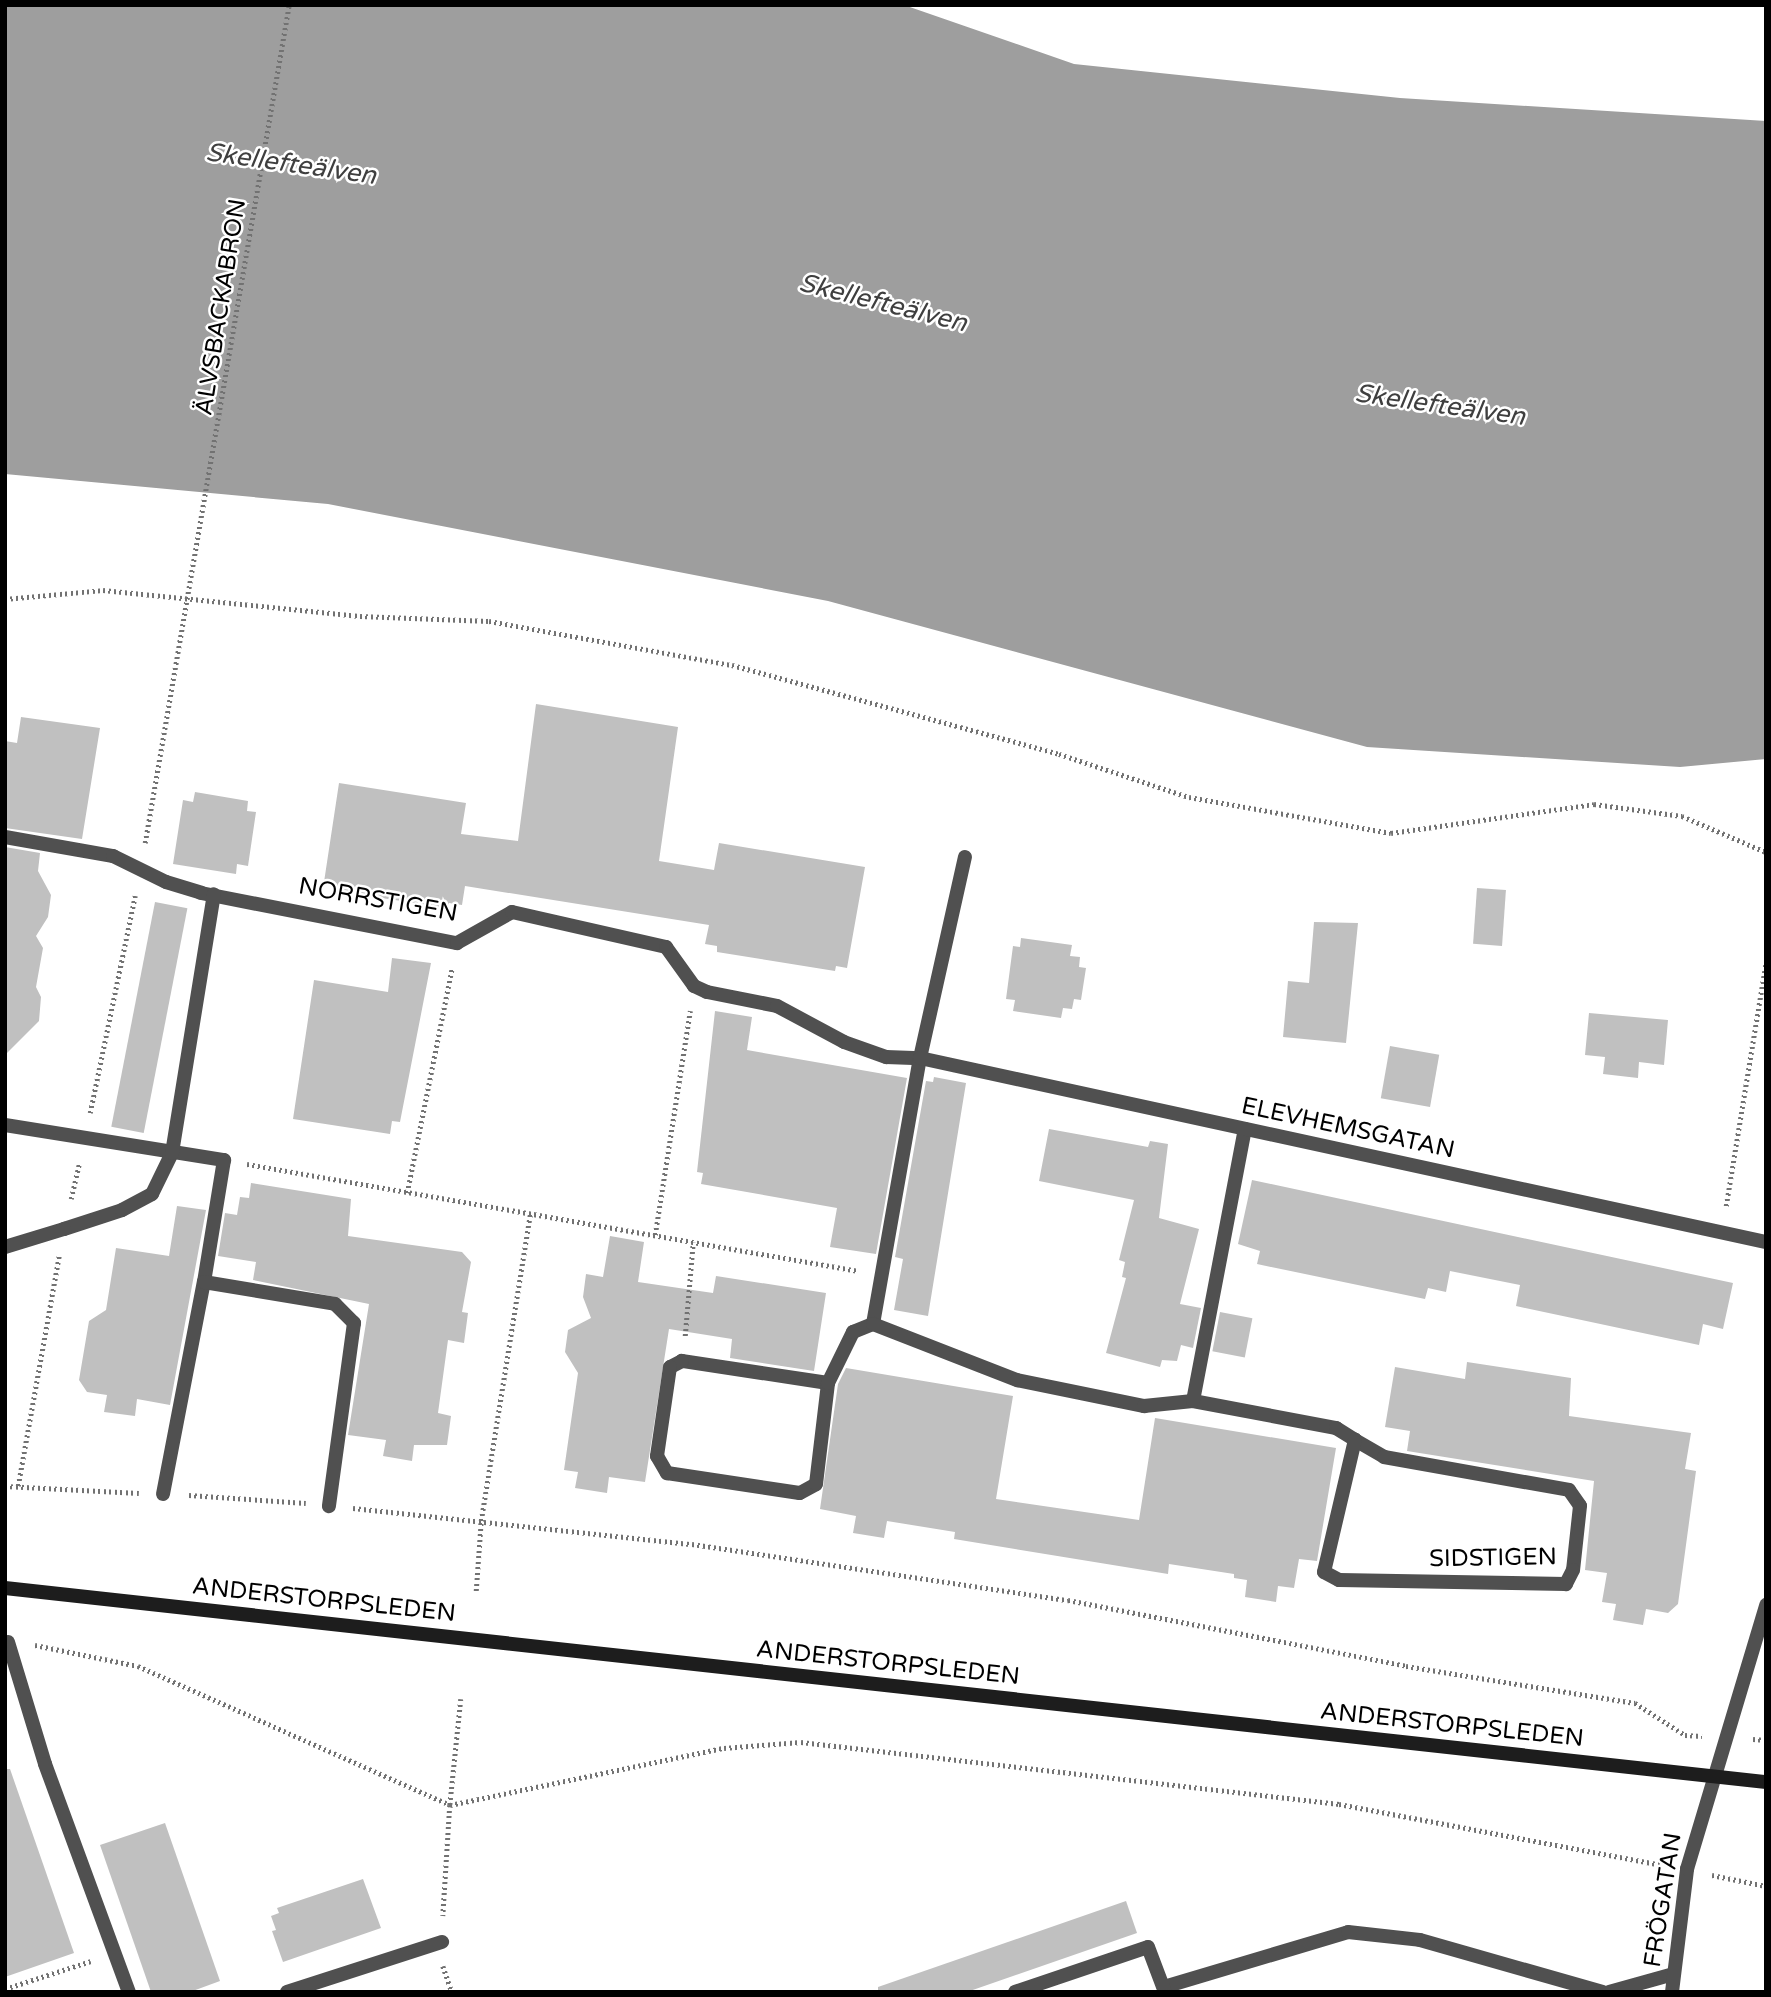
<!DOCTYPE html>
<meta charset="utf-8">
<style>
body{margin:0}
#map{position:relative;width:1771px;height:1997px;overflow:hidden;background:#fff;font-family:"Varela Round",sans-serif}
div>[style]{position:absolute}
.water>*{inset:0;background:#9e9e9e}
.building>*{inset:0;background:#c0c0c0;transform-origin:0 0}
.path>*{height:4.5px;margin-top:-2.25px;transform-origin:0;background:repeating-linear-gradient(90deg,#727272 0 2px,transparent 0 5.5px)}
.lane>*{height:14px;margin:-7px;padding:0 7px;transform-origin:7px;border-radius:7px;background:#505050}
.street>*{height:14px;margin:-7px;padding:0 7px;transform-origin:7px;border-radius:7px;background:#505050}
.secondary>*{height:14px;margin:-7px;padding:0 7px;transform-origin:7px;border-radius:7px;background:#1d1d1d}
span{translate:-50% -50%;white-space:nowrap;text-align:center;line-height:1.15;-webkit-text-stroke:5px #fff;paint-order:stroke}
.street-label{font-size:24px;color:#000}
.water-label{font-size:26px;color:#3f3f3f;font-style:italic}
.frame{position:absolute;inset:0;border:7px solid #000;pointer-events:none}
</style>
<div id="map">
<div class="water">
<i style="clip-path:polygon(5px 5px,904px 5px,1074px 64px,1400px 98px,1766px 121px,1766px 759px,1680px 767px,1367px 747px,828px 601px,328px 504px,5px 474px)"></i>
</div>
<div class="building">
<i style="clip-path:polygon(536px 704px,678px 727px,659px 861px,714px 870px,719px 843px,865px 867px,847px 968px,836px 966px,835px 971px,717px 952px,717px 946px,705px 944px,709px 925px,465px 886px,462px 905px,449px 903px,448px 908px,335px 891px,337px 884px,324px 882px,339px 783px,466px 803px,461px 834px,518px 841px)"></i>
<i style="clip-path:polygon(21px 717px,100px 728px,82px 839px,5px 828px,5px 741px,17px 743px)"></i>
<i style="clip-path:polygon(195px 792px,248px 801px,247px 811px,256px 812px,248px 866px,237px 864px,236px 874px,173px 864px,183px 800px,193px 802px)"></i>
<i style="clip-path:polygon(5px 847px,40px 853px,38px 871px,51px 895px,48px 917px,36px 936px,43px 948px,36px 987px,41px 997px,39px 1021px,5px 1055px)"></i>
<i style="left:1477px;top:888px;width:29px;height:56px;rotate:4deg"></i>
<i style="left:155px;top:902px;width:33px;height:229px;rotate:11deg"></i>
<i style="clip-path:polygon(1314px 922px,1358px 923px,1346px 1043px,1283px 1037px,1288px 981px,1309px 983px)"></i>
<i style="clip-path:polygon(1021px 938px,1072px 945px,1070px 956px,1080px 957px,1079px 967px,1086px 968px,1081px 1000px,1074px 999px,1072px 1009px,1063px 1008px,1061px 1018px,1013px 1011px,1015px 1000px,1006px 999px,1013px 946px,1020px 947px)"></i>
<i style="clip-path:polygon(392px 958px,431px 963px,400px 1122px,392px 1121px,390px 1134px,293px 1119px,314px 980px,388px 992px)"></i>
<i style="clip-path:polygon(715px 1011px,752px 1017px,747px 1050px,907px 1078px,876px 1254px,830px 1247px,837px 1208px,701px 1184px,703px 1173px,697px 1172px)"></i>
<i style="clip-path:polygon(1589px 1013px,1668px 1020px,1664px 1065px,1639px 1062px,1638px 1078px,1603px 1074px,1605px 1057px,1585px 1055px)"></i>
<i style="left:1390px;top:1046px;width:50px;height:53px;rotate:10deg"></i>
<i style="clip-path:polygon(934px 1077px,966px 1083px,928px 1316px,894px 1310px,903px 1259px,895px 1257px,926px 1081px,933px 1082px)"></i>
<i style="clip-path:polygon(1049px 1129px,1148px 1147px,1150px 1141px,1168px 1144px,1159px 1218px,1199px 1229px,1180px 1304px,1201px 1308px,1193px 1348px,1181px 1345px,1177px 1361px,1162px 1360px,1160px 1367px,1106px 1353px,1126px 1278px,1122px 1277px,1125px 1262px,1119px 1260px,1134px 1200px,1039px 1181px)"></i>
<i style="clip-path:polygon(1252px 1180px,1733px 1283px,1723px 1329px,1703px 1324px,1699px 1345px,1516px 1306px,1520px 1285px,1450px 1271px,1446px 1292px,1428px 1288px,1425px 1299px,1257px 1264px,1260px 1251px,1238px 1244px)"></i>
<i style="clip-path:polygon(251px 1183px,351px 1199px,348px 1236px,462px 1252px,471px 1262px,462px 1312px,468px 1313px,464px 1343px,448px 1340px,438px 1413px,451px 1416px,447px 1445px,414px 1445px,412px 1461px,383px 1456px,386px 1440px,348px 1435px,369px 1304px,253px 1280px,256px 1262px,218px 1256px,225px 1213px,237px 1215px,240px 1197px,249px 1198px)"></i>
<i style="clip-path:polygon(177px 1206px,206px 1210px,170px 1405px,137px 1399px,135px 1416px,104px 1412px,107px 1395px,87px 1392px,79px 1380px,89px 1321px,106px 1310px,116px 1248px,169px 1256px)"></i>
<i style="clip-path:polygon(610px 1236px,644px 1242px,638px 1282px,713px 1293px,716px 1276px,826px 1293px,814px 1371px,730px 1358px,732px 1339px,669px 1329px,645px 1482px,609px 1477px,607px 1493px,575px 1488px,578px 1472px,564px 1470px,578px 1373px,565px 1352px,568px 1330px,591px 1318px,583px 1297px,586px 1274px,603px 1277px)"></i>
<i style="left:1220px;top:1312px;width:33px;height:40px;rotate:11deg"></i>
<i style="clip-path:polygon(1467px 1362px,1571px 1378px,1569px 1416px,1691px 1433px,1685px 1469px,1696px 1471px,1678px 1604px,1668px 1613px,1646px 1609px,1643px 1625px,1613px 1620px,1616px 1604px,1602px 1602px,1607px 1573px,1585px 1570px,1594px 1481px,1407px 1451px,1410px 1431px,1385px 1427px,1395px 1367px,1465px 1379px)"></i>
<i style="clip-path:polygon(846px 1368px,1013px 1396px,996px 1499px,1139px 1520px,1155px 1418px,1336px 1448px,1317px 1561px,1299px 1559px,1294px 1588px,1278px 1586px,1276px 1602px,1245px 1597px,1247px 1580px,1234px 1578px,1234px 1574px,1169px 1564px,1168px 1574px,954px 1539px,955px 1532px,887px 1521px,884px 1538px,853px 1533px,856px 1516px,820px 1509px,838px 1384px)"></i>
<i style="clip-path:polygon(5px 1769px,10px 1769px,74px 1953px,5px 1977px)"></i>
<i style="clip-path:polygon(165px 1823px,220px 1981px,190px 1992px,151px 1992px,100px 1845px)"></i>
<i style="clip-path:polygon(363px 1879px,381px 1928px,283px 1962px,272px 1931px,276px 1930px,271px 1916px,279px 1913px,277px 1908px)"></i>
<i style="clip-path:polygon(1126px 1901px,1137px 1933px,967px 1992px,878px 1992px,878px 1987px)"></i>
</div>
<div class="path">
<i style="left:5px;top:599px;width:98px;rotate:-5.2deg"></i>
<i style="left:103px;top:590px;width:258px;rotate:5.8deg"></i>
<i style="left:360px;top:616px;width:129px;rotate:2.2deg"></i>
<i style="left:489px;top:621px;width:247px;rotate:10.3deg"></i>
<i style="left:732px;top:665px;width:339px;rotate:15.2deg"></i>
<i style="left:1059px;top:754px;width:137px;rotate:18.3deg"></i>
<i style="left:1189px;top:797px;width:205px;rotate:10.1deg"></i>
<i style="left:1391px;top:833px;width:205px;rotate:-8.1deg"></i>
<i style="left:1594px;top:804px;width:89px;rotate:7.8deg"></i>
<i style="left:1682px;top:816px;width:91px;rotate:23.2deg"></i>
<i style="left:145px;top:843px;width:850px;rotate:-80.25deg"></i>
<i style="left:90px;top:1113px;width:222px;rotate:-78.3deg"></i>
<i style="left:247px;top:1164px;width:621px;rotate:9.92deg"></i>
<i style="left:407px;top:1193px;width:230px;rotate:-78.7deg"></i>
<i style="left:71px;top:1199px;width:37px;rotate:-77deg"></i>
<i style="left:1726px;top:1206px;width:247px;rotate:-80.7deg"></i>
<i style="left:655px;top:1235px;width:227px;rotate:-81.1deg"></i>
<i style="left:685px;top:1336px;width:94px;rotate:-85.1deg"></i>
<i style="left:5px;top:1486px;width:134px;rotate:3deg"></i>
<i style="left:18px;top:1486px;width:235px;rotate:-79.9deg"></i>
<i style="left:189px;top:1495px;width:117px;rotate:3.9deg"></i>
<i style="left:353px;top:1508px;width:341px;rotate:6.1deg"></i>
<i style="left:692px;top:1544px;width:380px;rotate:8.5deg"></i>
<i style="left:1068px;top:1600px;width:344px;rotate:11deg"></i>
<i style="left:1406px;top:1666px;width:232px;rotate:9.2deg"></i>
<i style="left:1635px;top:1703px;width:59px;rotate:32.6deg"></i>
<i style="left:1685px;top:1735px;width:17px;rotate:3deg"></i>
<i style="left:476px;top:1591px;width:70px;rotate:-85.9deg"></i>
<i style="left:481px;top:1521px;width:311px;rotate:-80.9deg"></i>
<i style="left:35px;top:1645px;width:105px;rotate:11.5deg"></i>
<i style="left:138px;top:1666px;width:342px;rotate:24deg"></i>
<i style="left:450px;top:1805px;width:111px;rotate:93.6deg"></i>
<i style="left:461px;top:1699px;width:107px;rotate:95.9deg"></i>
<i style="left:450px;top:1805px;width:280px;rotate:-11.8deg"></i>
<i style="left:724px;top:1748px;width:77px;rotate:-4.5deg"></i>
<i style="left:801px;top:1742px;width:542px;rotate:6.57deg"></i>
<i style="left:1339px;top:1804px;width:329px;rotate:10.7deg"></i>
<i style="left:1753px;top:1739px;width:13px;rotate:4deg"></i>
<i style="left:1712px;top:1875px;width:55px;rotate:11.5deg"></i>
<i style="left:443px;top:1966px;width:28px;rotate:71deg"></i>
<i style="left:5px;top:1989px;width:90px;rotate:-18deg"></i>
</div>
<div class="lane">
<i style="left:5px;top:837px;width:110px;rotate:10deg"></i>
<i style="left:113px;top:856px;width:59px;rotate:26.1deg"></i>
<i style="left:166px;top:882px;width:37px;rotate:17deg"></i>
<i style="left:201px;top:893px;width:261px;rotate:11.1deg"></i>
<i style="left:457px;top:943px;width:63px;rotate:-29.4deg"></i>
<i style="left:512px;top:912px;width:158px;rotate:12.8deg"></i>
<i style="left:666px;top:947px;width:48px;rotate:54.3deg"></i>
<i style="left:694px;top:986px;width:14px;rotate:25deg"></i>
<i style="left:707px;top:992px;width:71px;rotate:11.3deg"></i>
<i style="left:777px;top:1006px;width:76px;rotate:28.2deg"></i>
<i style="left:844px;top:1042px;width:45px;rotate:19.7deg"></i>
<i style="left:886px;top:1057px;width:34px;rotate:2deg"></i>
<i style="left:5px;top:1125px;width:222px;rotate:9.1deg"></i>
<i style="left:224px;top:1160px;width:124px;rotate:99.3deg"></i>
<i style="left:64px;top:1229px;width:61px;rotate:-18.1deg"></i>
<i style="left:122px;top:1210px;width:34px;rotate:-28deg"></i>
<i style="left:152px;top:1194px;width:46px;rotate:-64deg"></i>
<i style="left:172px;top:1153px;width:262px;rotate:-80.8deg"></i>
<i style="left:873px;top:1324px;width:270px;rotate:-80deg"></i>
<i style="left:920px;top:1058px;width:206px;rotate:-77.4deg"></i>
<i style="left:828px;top:1383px;width:148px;rotate:-171.4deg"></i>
<i style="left:682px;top:1361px;width:13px;rotate:153deg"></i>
<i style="left:670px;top:1367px;width:90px;rotate:98.3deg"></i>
<i style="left:657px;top:1456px;width:20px;rotate:60deg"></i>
<i style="left:667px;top:1473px;width:134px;rotate:8.6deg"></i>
<i style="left:800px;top:1493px;width:18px;rotate:-29deg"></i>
<i style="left:816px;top:1484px;width:102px;rotate:-83.2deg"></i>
<i style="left:828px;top:1383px;width:57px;rotate:-63.9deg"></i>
<i style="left:853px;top:1332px;width:22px;rotate:-22deg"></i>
<i style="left:873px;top:1324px;width:155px;rotate:21.3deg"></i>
<i style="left:1017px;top:1380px;width:130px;rotate:11.6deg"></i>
<i style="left:1144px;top:1406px;width:49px;rotate:-5.8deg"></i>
<i style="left:1193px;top:1401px;width:146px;rotate:10.7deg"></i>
<i style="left:1336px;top:1428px;width:22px;rotate:32deg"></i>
<i style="left:1355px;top:1440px;width:34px;rotate:30deg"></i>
<i style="left:1384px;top:1457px;width:188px;rotate:10.1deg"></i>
<i style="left:1569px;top:1490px;width:19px;rotate:55deg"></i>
<i style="left:1580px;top:1506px;width:64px;rotate:96.2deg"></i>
<i style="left:1573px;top:1570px;width:16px;rotate:117deg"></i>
<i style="left:1566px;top:1584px;width:227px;rotate:-179deg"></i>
<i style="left:1339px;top:1580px;width:17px;rotate:-152deg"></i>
<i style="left:1324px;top:1572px;width:136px;rotate:-76.8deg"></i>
<i style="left:1193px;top:1401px;width:277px;rotate:-79.2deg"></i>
<i style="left:163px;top:1494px;width:216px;rotate:-79.1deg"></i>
<i style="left:204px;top:1282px;width:133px;rotate:9.5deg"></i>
<i style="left:335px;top:1304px;width:27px;rotate:45deg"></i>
<i style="left:354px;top:1323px;width:185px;rotate:97.8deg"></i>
<i style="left:8px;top:1642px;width:127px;rotate:73.1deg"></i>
<i style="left:45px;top:1764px;width:243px;rotate:69.8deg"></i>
<i style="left:1164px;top:1987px;width:192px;rotate:-16.6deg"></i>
<i style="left:1348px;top:1932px;width:72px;rotate:6.3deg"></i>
<i style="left:1420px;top:1940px;width:190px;rotate:15.9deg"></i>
<i style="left:287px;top:1992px;width:163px;rotate:-17.9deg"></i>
<i style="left:1015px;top:1992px;width:140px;rotate:-18.7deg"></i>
<i style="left:1148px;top:1947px;width:48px;rotate:69.3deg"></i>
<i style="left:1609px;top:1992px;width:67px;rotate:-15.5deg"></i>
</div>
<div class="street">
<i style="left:920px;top:1058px;width:866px;rotate:12.27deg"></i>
<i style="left:5px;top:1247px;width:62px;rotate:-17deg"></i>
<i style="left:1672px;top:1992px;width:124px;rotate:-83deg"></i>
<i style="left:1687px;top:1869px;width:276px;rotate:-73.3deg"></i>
</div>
<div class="secondary">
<i style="left:5px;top:1588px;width:1772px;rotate:6.29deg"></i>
</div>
<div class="street-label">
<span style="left:221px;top:307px;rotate:-81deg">ÄLVSBACKABRON</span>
<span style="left:378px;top:900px;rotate:10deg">NORRSTIGEN</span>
<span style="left:1348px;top:1128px;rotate:12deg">ELEVHEMSGATAN</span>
<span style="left:1493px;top:1558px;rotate:-1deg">SIDSTIGEN</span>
<span style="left:324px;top:1600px;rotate:6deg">ANDERSTORPSLEDEN</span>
<span style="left:888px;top:1663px;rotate:6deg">ANDERSTORPSLEDEN</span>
<span style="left:1452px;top:1725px;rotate:6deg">ANDERSTORPSLEDEN</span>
<span style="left:1663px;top:1900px;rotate:-81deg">FRÖGATAN</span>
</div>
<div class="water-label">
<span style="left:291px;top:164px;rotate:8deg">Skellefteälven</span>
<span style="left:883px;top:303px;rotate:14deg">Skellefteälven</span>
<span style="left:1440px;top:405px;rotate:8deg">Skellefteälven</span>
</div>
<div class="frame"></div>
</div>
